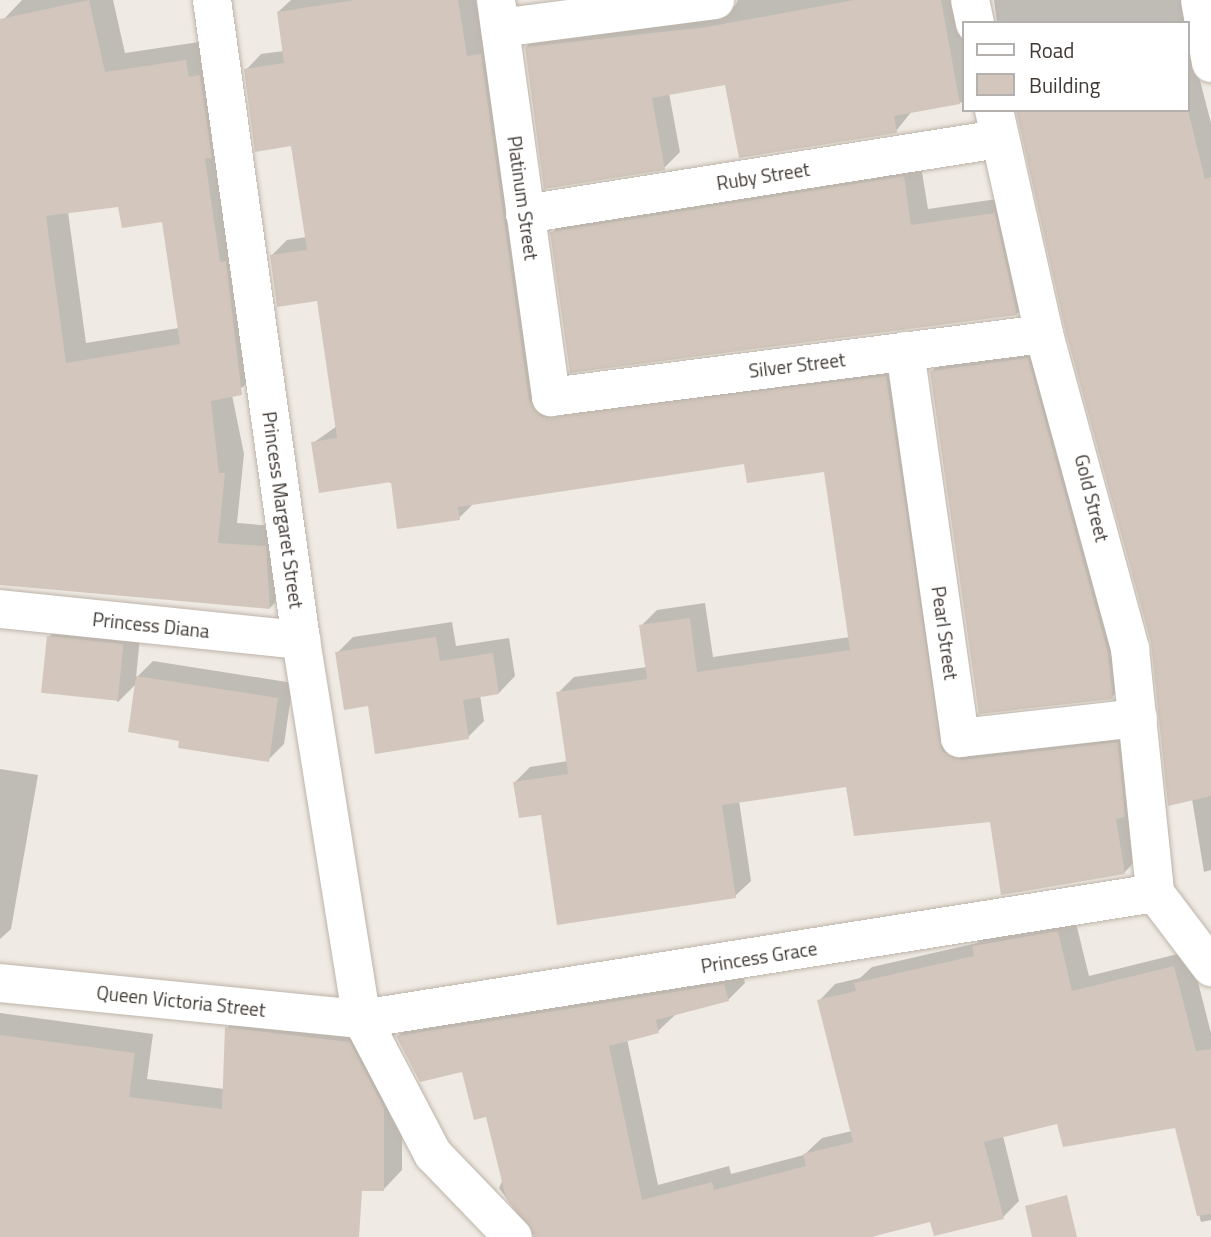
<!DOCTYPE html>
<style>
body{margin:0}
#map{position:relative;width:1211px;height:1237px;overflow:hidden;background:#efeae3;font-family:"Titillium Web",sans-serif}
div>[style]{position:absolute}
.shadow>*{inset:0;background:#0003}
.building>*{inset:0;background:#d3c7bd;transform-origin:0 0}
.roads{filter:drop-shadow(0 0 2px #bdb4aa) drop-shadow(0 0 2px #bdb4aa)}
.minor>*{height:38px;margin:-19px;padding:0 19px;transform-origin:19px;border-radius:19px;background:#fff}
span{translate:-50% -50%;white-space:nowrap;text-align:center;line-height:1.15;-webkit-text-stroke:5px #fff;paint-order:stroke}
.street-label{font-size:19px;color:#413a34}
.legend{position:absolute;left:962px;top:21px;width:228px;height:91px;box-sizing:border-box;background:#fff;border:2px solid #b3b0ae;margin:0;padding:9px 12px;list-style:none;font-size:21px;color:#413a34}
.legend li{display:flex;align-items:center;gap:14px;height:35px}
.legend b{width:35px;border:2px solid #b3b0ae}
</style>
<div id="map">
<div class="shadow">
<i style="clip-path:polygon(evenodd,22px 0,113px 0,125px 53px,206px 41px,261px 373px,232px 395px,244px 454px,237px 523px,285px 527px,290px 587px,270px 608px,0 564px,0 51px,3px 20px,22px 0,120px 205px,163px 220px,179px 328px,86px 343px,68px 212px,120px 205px)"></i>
<i style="clip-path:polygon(291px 0,476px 0,548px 394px,902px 362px,957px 735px,1133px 728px,1139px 857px,1124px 873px,991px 820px,848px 785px,739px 801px,751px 881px,735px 896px,543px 813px,515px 782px,530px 767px,568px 761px,558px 693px,574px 677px,647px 667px,641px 626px,657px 610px,705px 603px,713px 657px,850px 637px,825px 470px,745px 462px,474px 503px,459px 518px,313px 443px,337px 426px,318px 299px,271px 256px,287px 240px,307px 237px,293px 144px,246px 70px,261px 54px,284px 51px,278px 12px)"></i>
<i style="clip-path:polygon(738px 0,968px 0,964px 102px,912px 111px,896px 131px,727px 83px,669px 93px,680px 152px,664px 168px,526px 47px,543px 31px,735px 6px)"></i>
<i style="clip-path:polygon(994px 0,1196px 0,1190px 42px,1211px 123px,1211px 870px,1204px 872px,1192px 799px,1016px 110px,1188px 110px,1188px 23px,997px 23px)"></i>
<i style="clip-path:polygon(920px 160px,928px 209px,1011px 197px,1034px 297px,1017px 314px,552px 233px,569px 216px)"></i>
<i style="clip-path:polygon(1043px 344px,1127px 682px,1112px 697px,932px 371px,947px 356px)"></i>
<i style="clip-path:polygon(67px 619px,141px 626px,136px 678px,153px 661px,293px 683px,284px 744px,268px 760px,181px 739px,137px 683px,118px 702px,49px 637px)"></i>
<i style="clip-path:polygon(452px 622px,456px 646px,509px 638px,515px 676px,499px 693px,480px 695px,484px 721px,468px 737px,369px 704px,337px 653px,353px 637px)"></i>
<i style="clip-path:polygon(0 769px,38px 775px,11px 929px,0 939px)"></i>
<i style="clip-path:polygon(1074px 915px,1089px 976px,1190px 951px,1211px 1033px,1211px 1220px,1201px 1222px,1177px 1126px,1059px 1122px,1003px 1136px,1019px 1201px,1003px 1217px,931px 1220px,871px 1237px,535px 1237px,499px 1188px,503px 1179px,487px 1115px,463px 1070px,398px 1036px,414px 1020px,741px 968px,745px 983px,728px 1000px,675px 1015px,658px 1031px,627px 1039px,658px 1185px,729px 1166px,731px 1174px,804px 1155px,822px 1138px,852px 1131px,819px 1001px,835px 984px,860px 978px,872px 967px,977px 943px,990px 930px)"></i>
<i style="clip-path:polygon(246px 1009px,361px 1021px,402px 1088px,402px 1170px,384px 1189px,320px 1189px,305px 1237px,0 1237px,0 1013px,153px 1034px,147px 1079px,224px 1089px,227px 1028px)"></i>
</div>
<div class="building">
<i style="clip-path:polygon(evenodd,89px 0,105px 72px,186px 60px,189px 77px,200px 75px,212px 158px,205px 159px,220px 262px,226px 261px,242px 395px,211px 401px,219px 473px,225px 473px,218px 543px,266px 546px,270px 609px,0 585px,0 19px,89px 0,118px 207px,122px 228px,162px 222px,180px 344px,66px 363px,46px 216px,118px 207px)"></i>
<i style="clip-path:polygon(355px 0,458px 0,467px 56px,481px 54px,529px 400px,542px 417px,886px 376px,942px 751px,962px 760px,1118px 742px,1125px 817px,1116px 819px,1125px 874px,1001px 895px,990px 822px,854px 836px,846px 787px,722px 805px,736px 898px,557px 925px,541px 815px,519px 818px,513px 782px,568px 774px,556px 692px,647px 679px,639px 625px,690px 618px,697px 672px,850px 650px,824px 472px,747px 483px,744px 464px,458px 507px,460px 520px,397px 529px,391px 482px,319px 493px,311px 442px,337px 438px,317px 301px,277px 307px,270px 255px,307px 250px,291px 146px,255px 152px,244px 69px,284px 63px,277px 12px)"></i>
<i style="clip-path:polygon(854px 0,941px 0,960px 104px,894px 116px,897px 133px,739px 158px,725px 85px,652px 98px,665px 170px,544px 189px,525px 47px,707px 27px)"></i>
<i style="clip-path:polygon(1016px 110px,1188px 110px,1205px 179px,1211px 177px,1211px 796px,1168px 806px,1151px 643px,1065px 329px)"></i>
<i style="clip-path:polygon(904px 176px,911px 225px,995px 213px,1017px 315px,570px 373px,550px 232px)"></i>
<i style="clip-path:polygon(1028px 358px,1108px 653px,1113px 699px,979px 714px,930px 371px)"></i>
<i style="left:47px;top:636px;width:77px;height:57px;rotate:6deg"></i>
<i style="clip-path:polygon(436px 637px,440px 661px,493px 653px,499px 694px,463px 700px,469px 739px,375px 754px,368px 706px,344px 710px,335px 652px)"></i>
<i style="clip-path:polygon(136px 676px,278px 698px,269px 762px,178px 748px,179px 741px,128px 732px)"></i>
<i style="clip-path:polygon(1058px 931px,1072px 991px,1174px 966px,1196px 1051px,1211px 1049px,1211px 1214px,1197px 1216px,1175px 1128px,1063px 1147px,1057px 1124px,984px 1142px,1004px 1219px,934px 1236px,930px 1222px,871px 1237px,534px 1237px,506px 1198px,486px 1117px,474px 1120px,462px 1072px,420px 1082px,396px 1036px,724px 984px,729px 1001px,656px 1020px,659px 1033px,609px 1046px,642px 1200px,712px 1182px,714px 1190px,806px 1166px,803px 1154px,853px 1142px,817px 1000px,856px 991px,854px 983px,974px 956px,972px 946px)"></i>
<i style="clip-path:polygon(225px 1027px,350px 1042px,384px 1108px,384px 1191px,362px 1191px,359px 1237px,0 1237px,0 1035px,135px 1053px,129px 1097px,222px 1109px)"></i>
<i style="clip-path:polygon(1067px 1195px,1077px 1237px,1032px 1237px,1025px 1206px)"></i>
</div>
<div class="roads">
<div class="minor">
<i style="left:212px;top:0;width:646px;rotate:82.08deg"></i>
<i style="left:301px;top:640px;width:384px;rotate:80.9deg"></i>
<i style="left:362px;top:1019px;width:153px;rotate:62.3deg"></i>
<i style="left:433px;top:1154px;width:115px;rotate:46.1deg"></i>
<i style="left:496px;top:0;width:401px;rotate:82.1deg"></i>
<i style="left:551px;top:397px;width:497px;rotate:-7.3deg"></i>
<i style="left:970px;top:0;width:24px;rotate:78deg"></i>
<i style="left:1200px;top:0;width:64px;rotate:80.1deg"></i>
<i style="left:500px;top:28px;width:217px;rotate:-7.4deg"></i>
<i style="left:994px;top:110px;width:230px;rotate:77.4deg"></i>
<i style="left:1044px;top:334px;width:327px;rotate:74.7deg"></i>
<i style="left:1130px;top:649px;width:245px;rotate:84.1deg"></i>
<i style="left:525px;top:214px;width:481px;rotate:-9deg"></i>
<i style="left:905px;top:351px;width:391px;rotate:81.9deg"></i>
<i style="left:960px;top:738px;width:179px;rotate:-6.4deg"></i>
<i style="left:0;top:609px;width:303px;rotate:5.9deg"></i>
<i style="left:1155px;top:893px;width:93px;rotate:52.9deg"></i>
<i style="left:0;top:983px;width:364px;rotate:5.7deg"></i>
<i style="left:362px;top:1019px;width:803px;rotate:-9.03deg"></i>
</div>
</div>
<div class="street-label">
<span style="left:763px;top:176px;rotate:-9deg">Ruby Street</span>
<span style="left:523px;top:198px;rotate:82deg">Platinum Street</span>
<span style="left:797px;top:365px;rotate:-7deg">Silver Street</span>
<span style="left:1092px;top:498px;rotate:76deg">Gold Street</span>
<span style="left:283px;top:510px;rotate:82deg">Princess Margaret Street</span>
<span style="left:151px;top:625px;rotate:6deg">Princess Diana</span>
<span style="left:945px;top:633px;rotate:82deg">Pearl Street</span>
<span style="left:759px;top:957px;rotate:-9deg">Princess Grace</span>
<span style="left:181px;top:1001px;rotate:6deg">Queen Victoria Street</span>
</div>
<ul class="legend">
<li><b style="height:9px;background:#fff"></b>Road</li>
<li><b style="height:19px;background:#d3c7bd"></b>Building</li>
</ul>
</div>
